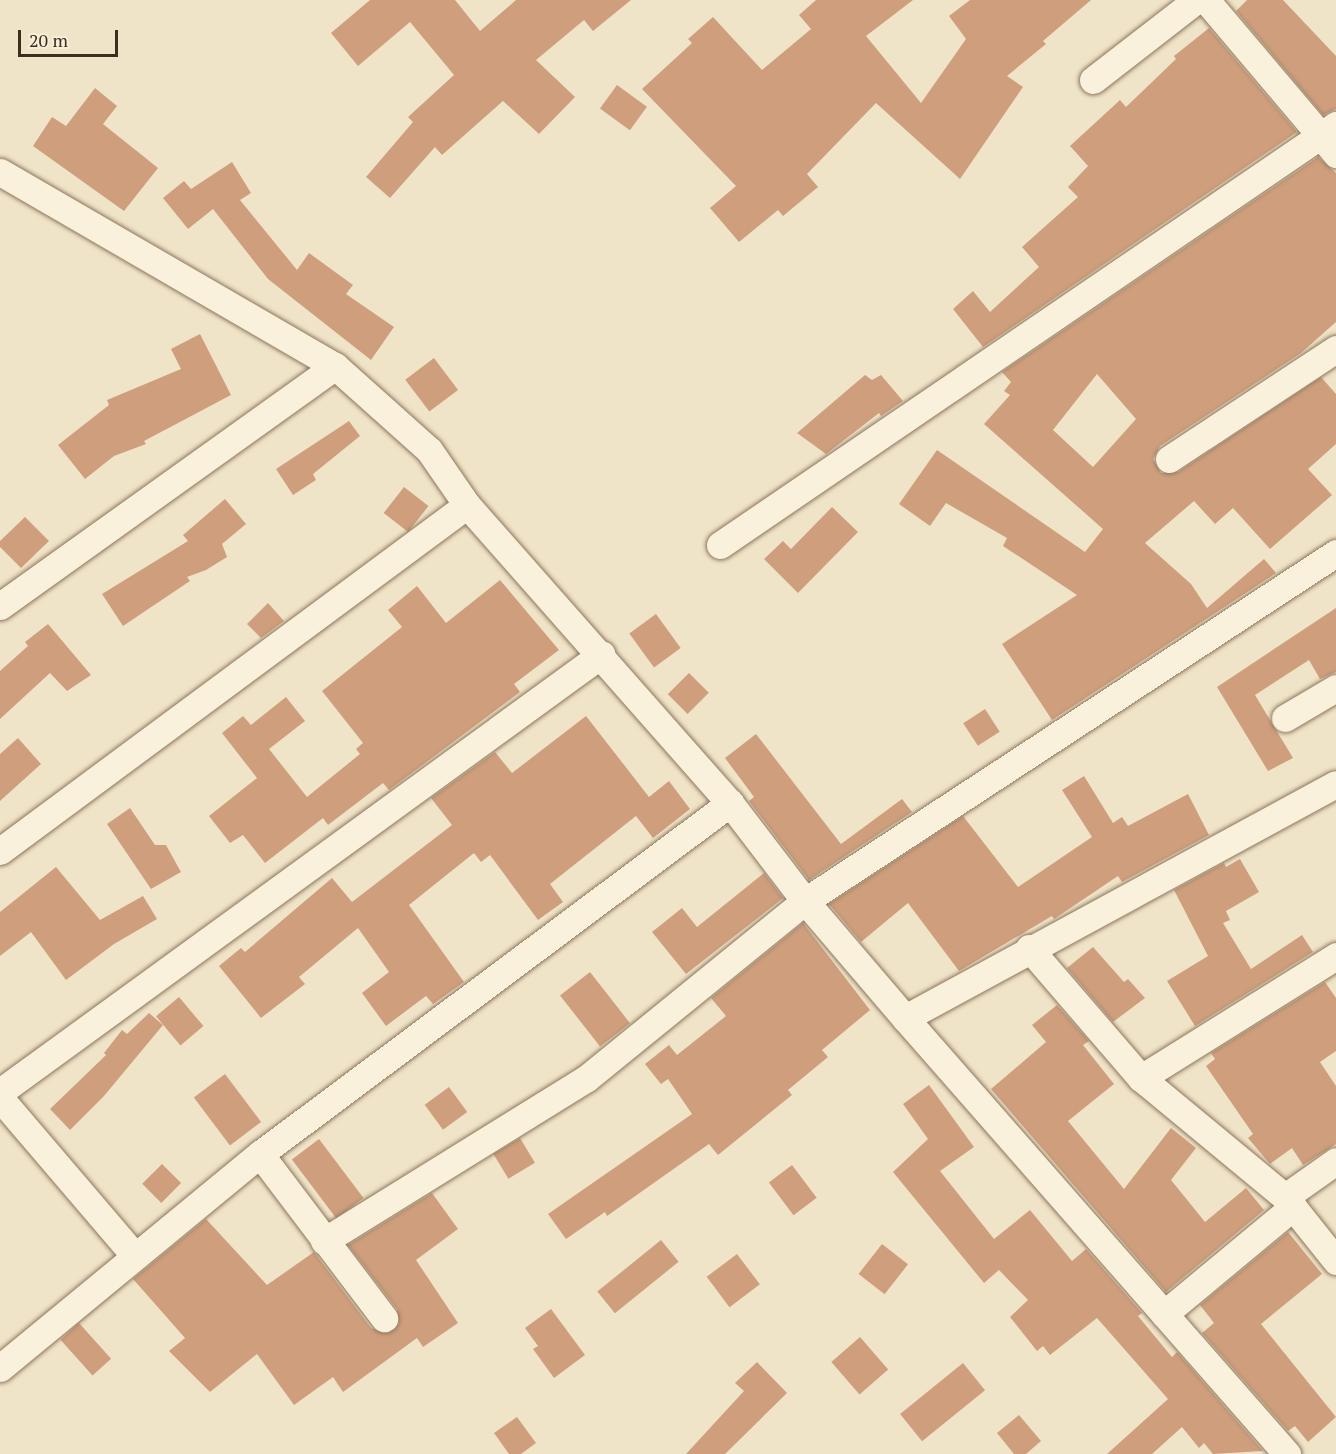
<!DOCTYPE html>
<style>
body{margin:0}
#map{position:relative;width:1336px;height:1454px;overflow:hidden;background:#f0e4c8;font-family:"PT Serif",serif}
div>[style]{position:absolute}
.building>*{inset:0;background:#cf9f7d;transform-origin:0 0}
.roads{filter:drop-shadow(0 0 2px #8d765c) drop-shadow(0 0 2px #8d765c)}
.street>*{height:27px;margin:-13.5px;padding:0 13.5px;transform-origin:13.5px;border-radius:13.5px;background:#faf1dc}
span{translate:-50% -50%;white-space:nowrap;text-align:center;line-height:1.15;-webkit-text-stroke:6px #f7eed8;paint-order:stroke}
.scale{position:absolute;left:18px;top:30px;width:100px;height:27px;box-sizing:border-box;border:3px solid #3d2e20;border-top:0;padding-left:8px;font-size:18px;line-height:21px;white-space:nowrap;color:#3d2e20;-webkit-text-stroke:4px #f7eed8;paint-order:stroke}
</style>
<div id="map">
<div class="building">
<i style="clip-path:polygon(370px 0,455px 0,480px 31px,516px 0,631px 0,593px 31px,584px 20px,536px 60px,575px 97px,539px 134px,503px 101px,442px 155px,435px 147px,390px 198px,366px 177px,413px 122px,408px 117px,454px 75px,410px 22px,358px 66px,331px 33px)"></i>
<i style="clip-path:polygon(816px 0,913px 0,866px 36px,921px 103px,966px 39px,949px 16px,970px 0,1091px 0,1043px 41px,1046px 44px,1007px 76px,1023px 87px,960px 179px,876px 103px,807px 174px,818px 187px,783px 216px,778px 210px,739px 242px,710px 208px,736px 186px,642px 89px,692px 43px,688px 39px,713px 17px,762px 70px,811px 29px,799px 15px)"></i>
<i style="clip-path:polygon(1247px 0,1283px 0,1336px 56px,1336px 109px,1323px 115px,1236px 11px)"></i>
<i style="clip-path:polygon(1209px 28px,1297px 132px,983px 347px,953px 309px,973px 291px,990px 312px,1039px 267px,1022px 247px,1078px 197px,1068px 187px,1088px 166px,1070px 146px,1120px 100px,1126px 107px,1176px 59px,1174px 56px)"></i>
<i style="left:617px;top:85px;width:37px;height:29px;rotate:36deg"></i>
<i style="clip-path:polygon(95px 88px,117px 106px,103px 124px,158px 168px,124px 211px,33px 146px,52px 117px,66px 126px)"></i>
<i style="clip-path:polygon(evenodd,1318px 157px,1336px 173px,1336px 322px,1301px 353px,1160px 446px,1153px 459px,1161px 473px,1178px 472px,1321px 377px,1336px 394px,1336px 444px,1308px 469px,1332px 495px,1270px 549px,1233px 508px,1215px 524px,1194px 501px,1145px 543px,1191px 584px,1207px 608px,1264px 559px,1276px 573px,1052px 720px,1002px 644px,1077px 595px,1003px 546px,1007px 538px,946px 503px,930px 526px,899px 504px,937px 450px,1085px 552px,1103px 529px,984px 424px,1010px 395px,1004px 391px,1011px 382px,1002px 372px,1318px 157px,1097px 374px,1136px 419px,1093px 467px,1053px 430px,1097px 374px)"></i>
<i style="clip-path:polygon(232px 162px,251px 193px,240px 200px,297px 270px,309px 253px,353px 285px,346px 294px,394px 327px,371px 360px,268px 279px,213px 209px,188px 229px,163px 198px,184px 181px,191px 189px)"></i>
<i style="clip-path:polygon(200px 334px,231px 395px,144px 441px,146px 444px,114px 456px,85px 479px,58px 445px,109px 405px,107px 400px,181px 369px,171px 349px)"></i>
<i style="left:434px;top:358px;width:40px;height:36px;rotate:53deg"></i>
<i style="clip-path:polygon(865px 375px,872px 380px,881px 375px,903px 401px,881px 416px,879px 413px,826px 454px,797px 433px)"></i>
<i style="clip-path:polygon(349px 421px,360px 436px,313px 474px,316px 480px,293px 495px,276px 469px)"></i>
<i style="left:404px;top:487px;width:31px;height:33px;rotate:38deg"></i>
<i style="clip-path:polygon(225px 499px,246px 524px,222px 544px,227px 557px,206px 570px,187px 577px,190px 581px,123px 626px,102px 594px,188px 541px,183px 535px)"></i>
<i style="clip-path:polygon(832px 507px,858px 532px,798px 593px,764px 559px,783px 541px,791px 549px)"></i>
<i style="clip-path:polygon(25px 517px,49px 541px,21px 568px,0 547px,0 541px)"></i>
<i style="clip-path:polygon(500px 580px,559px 650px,514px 684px,520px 692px,389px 790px,383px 783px,328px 825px,323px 818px,265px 863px,243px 835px,230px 843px,209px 816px,257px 778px,222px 733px,243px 716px,251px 725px,286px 697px,305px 721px,269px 749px,307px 797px,360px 754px,356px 749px,363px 743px,322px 691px,402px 627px,388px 610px,417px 586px,446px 623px)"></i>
<i style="clip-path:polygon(268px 603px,284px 621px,261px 638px,247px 624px)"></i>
<i style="clip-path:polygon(1336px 608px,1336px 672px,1320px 679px,1309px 660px,1255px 695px,1293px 758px,1268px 771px,1217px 687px)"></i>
<i style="left:656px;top:614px;width:42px;height:33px;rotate:54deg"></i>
<i style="clip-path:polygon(48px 624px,91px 675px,67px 691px,50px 673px,0 719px,0 671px,28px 646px,25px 642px)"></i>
<i style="left:689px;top:673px;width:28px;height:30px;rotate:45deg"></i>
<i style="left:985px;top:709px;width:27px;height:26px;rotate:57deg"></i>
<i style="clip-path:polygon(586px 716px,649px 797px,669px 781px,690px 809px,653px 838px,636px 816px,550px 884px,563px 902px,538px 920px,490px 855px,481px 862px,474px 853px,409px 905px,464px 982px,433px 1004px,426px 996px,386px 1026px,362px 993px,389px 972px,358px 928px,299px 977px,305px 984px,261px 1018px,219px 966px,241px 948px,245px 952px,332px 878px,352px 902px,452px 825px,431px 798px,495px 752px,512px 773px)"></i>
<i style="clip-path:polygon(756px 734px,841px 844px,902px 799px,912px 812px,809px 880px,749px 801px,754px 797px,725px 758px)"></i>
<i style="clip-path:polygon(18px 738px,41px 764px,0 801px,0 754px)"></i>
<i style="clip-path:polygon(1084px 776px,1113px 823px,1122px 817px,1128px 826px,1188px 794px,1209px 835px,1122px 882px,1118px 876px,1054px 919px,1052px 916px,959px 971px,908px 903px,861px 942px,829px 904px,963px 816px,1018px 887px,1092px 837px,1062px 790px)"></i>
<i style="clip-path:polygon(130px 808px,155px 845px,166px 845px,181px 872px,151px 889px,107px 824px)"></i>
<i style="clip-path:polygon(1240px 859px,1259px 892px,1226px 911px,1230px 920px,1223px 923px,1251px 969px,1302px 935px,1313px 952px,1195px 1026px,1167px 981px,1208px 956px,1174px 890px,1224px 863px,1226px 867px)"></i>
<i style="clip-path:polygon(56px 867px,100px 920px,143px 896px,157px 919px,114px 944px,66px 980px,31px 932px,0 956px,0 912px)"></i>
<i style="clip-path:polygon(764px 873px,783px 898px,686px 974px,652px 932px,682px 908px,697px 927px)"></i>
<i style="clip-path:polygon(803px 923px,870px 1010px,822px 1050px,828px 1057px,788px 1090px,792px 1095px,718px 1155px,709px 1144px,607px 1216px,605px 1212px,566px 1239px,548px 1214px,692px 1114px,668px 1079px,661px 1084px,645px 1064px,669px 1045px,677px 1055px,726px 1016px,711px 998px)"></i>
<i style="clip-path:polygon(1093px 947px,1124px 982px,1128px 979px,1145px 998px,1113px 1022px,1067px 968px)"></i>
<i style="left:590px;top:972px;width:65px;height:38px;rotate:52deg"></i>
<i style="clip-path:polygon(1325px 982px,1336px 998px,1336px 1051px,1320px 1062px,1336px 1086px,1336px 1144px,1303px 1165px,1292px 1148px,1270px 1164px,1248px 1138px,1253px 1134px,1206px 1066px,1215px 1059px,1211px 1053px)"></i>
<i style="left:179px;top:997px;width:38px;height:30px;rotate:50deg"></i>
<i style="clip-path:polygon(1057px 1005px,1089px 1041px,1083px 1045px,1114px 1084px,1068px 1121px,1124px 1189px,1171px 1128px,1196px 1148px,1171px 1180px,1205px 1222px,1246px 1188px,1264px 1210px,1166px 1292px,991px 1089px,1046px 1042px,1032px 1025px)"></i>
<i style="clip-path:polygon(149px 1013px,163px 1025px,104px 1096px,70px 1130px,50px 1109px,106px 1055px,104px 1053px,122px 1030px,127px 1034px)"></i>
<i style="left:225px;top:1074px;width:60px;height:39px;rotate:53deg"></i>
<i style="clip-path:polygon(929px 1085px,974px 1147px,940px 1171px,994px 1239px,1030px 1210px,1072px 1261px,1086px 1249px,1142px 1313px,1138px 1316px,1172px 1357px,1177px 1352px,1263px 1451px,1213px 1454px,1204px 1443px,1199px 1448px,1182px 1427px,1152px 1454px,1107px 1454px,1168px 1399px,1097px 1318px,1050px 1355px,1043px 1346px,1037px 1351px,1010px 1317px,1028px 1300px,999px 1270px,984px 1283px,893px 1172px,928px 1139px,903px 1104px)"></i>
<i style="left:449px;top:1087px;width:31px;height:30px;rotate:54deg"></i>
<i style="left:520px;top:1138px;width:29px;height:31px;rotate:59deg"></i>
<i style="left:319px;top:1139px;width:74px;height:34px;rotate:53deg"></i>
<i style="left:162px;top:1164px;width:27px;height:28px;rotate:45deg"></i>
<i style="left:792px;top:1165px;width:41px;height:29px;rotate:53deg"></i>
<i style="clip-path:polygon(432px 1193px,458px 1229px,416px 1260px,458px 1323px,423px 1347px,417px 1338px,343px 1392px,333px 1377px,294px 1405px,257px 1354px,210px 1392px,169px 1351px,185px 1338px,133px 1279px,206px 1219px,267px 1285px,314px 1252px,371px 1328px,387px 1333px,399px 1324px,397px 1309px,348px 1245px)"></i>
<i style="clip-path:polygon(1288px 1232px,1322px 1274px,1261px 1324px,1336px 1417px,1308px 1442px,1295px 1426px,1288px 1431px,1202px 1333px,1214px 1323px,1200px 1305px)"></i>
<i style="left:661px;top:1240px;width:28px;height:82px;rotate:51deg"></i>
<i style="left:882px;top:1244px;width:33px;height:38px;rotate:38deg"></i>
<i style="left:737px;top:1254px;width:38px;height:38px;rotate:53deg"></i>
<i style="clip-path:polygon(551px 1309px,585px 1355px,554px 1378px,533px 1349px,538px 1346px,525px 1328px)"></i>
<i style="left:79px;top:1323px;width:48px;height:25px;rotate:48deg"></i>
<i style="left:860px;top:1337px;width:43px;height:38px;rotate:49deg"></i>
<i style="clip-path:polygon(757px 1362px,787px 1393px,725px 1454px,686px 1454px,744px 1391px,735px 1383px)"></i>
<i style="left:963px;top:1363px;width:35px;height:81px;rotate:51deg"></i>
<i style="clip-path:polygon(1019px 1415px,1041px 1441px,1026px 1454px,1014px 1454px,997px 1433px)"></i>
<i style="clip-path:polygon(517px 1417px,536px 1443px,521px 1454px,509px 1454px,494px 1433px)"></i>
</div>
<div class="roads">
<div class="street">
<i style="left:1206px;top:0;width:202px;rotate:49.8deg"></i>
<i style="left:1093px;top:80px;width:130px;rotate:-37.8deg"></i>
<i style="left:0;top:172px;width:387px;rotate:30.1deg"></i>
<i style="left:335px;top:366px;width:126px;rotate:41.8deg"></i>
<i style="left:429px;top:450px;width:67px;rotate:55.4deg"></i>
<i style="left:467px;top:505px;width:397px;rotate:48.6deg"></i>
<i style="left:730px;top:803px;width:123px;rotate:52.6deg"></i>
<i style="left:805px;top:901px;width:154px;rotate:49.5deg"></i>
<i style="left:905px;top:1018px;width:580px;rotate:48.78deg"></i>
<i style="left:1169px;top:459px;width:200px;rotate:-33.4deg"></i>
<i style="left:720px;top:545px;width:746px;rotate:-34.29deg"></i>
<i style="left:0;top:606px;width:412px;rotate:-35.6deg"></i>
<i style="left:1285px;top:718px;width:59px;rotate:-30.5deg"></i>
<i style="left:0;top:851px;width:581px;rotate:-36.53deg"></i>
<i style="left:1029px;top:948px;width:172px;rotate:49.3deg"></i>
<i style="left:1141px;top:1078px;width:187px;rotate:39.6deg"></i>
<i style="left:1285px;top:1197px;width:82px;rotate:51.4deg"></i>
<i style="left:905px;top:1018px;width:490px;rotate:-28.5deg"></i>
<i style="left:1141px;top:1078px;width:230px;rotate:-32deg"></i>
<i style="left:0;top:1092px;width:744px;rotate:-36.04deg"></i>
<i style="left:0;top:1098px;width:206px;rotate:49.5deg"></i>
<i style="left:260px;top:1154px;width:206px;rotate:52.9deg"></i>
<i style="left:1285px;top:1197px;width:62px;rotate:-35.2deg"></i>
<i style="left:324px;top:1241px;width:309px;rotate:-31.8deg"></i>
<i style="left:587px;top:1078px;width:281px;rotate:-39.1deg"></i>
<i style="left:805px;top:901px;width:635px;rotate:-33.24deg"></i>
<i style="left:1164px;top:1314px;width:168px;rotate:-39.7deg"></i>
<i style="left:0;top:1368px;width:337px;rotate:-39.5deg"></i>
<i style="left:260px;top:1154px;width:587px;rotate:-36.75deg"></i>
</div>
</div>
<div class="scale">20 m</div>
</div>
